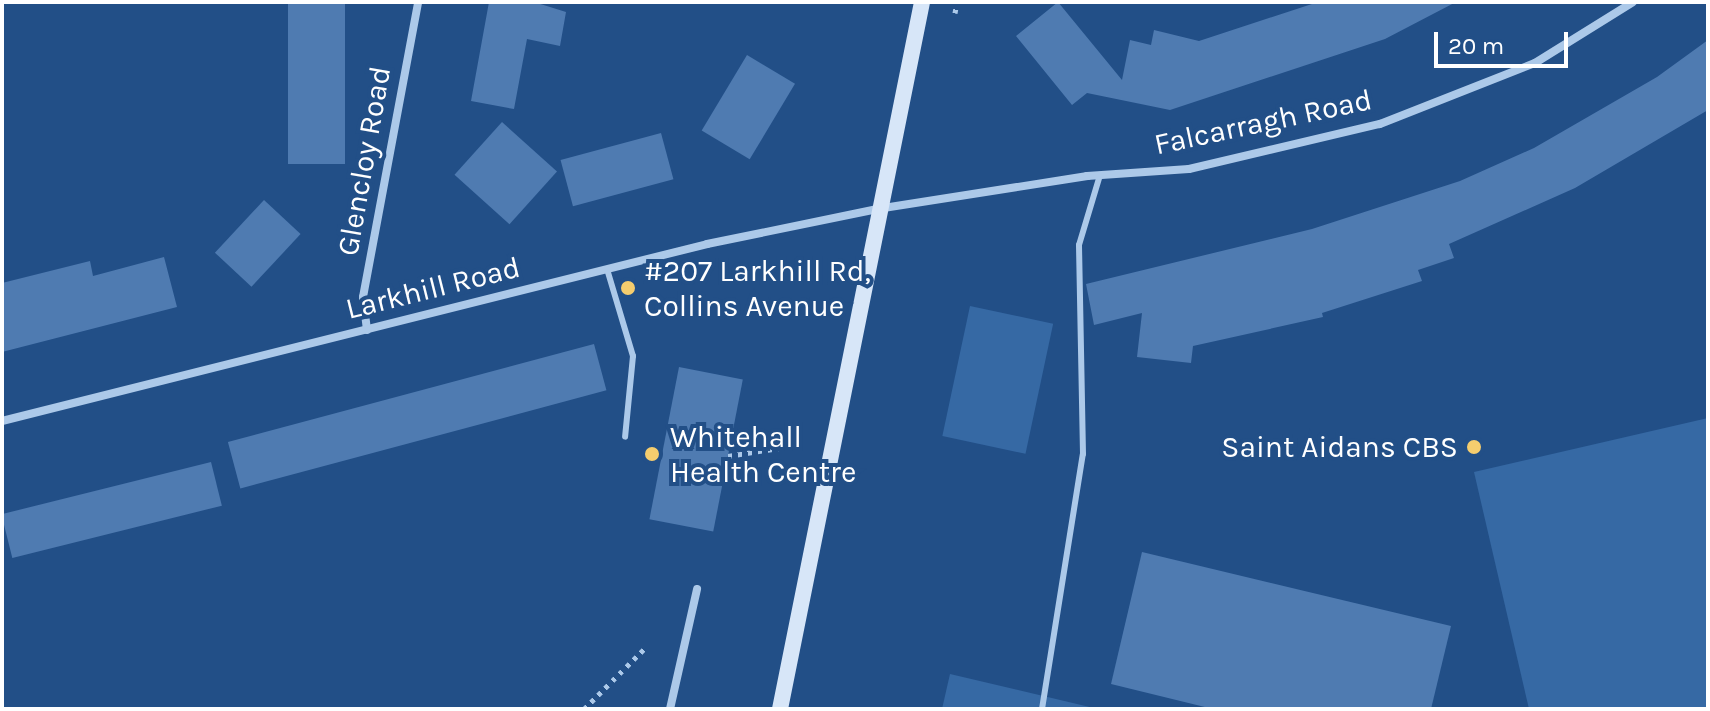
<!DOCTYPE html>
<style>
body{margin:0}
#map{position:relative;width:1710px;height:711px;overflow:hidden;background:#224f87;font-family:Karla,sans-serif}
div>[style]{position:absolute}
.green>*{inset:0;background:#3669a4;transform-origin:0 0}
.building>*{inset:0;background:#4f7bb1;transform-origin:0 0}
.path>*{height:5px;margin-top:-2.5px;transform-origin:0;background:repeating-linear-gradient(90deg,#acc9e9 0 4px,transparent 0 10px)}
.lane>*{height:6px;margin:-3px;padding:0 3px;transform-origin:3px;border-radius:3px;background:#acc9e9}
.street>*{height:8px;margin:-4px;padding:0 4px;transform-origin:4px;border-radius:4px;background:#acc9e9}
.secondary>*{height:16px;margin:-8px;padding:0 8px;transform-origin:8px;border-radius:8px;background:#d7e6f8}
.dots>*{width:22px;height:22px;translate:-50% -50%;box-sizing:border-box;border:4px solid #224f87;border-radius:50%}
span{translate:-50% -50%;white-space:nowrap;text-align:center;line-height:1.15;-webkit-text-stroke:8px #224f87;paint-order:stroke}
.street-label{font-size:30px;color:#fff}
.poi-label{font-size:30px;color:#fff}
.left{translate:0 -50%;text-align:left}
.right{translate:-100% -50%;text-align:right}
.frame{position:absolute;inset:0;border:4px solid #fff;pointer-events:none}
.scale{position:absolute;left:1434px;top:32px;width:134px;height:36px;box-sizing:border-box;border:4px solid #fff;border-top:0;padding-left:10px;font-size:24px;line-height:28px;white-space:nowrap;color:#fff;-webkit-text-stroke:6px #224f87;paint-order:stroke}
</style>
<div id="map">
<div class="green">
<i style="left:970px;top:306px;width:85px;height:133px;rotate:12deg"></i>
<i style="clip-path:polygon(1708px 418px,1708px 709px,1529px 709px,1474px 472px)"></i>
<i style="clip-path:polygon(950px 674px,1098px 709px,942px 709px)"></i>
</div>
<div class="building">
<i style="left:288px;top:2px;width:57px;height:162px"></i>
<i style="clip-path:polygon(489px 2px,534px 2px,566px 12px,560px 46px,527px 39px,514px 109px,471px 101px)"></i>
<i style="clip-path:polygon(1058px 2px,1122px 80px,1130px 40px,1151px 45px,1154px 30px,1199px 41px,1318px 2px,1456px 2px,1385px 39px,1170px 110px,1087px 93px,1072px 105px,1016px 36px)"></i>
<i style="clip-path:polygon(1708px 40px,1708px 110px,1575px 188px,1449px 244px,1454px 258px,1418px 270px,1422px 281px,1322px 313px,1323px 317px,1193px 346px,1191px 363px,1137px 357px,1142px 313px,1094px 325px,1086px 284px,1312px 229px,1460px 181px,1534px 148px,1657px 77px)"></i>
<i style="left:747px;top:55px;width:56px;height:88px;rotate:31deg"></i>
<i style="left:502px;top:122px;width:74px;height:71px;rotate:42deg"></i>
<i style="left:661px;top:133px;width:48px;height:104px;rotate:75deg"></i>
<i style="left:264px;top:200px;width:50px;height:72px;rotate:43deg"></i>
<i style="clip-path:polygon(164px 257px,177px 307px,2px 352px,2px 283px,90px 261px,93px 276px)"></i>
<i style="left:594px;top:344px;width:48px;height:379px;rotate:75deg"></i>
<i style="left:679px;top:367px;width:65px;height:155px;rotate:11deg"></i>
<i style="left:211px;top:462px;width:45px;height:216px;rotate:76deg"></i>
<i style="clip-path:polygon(1142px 552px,1451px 626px,1431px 709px,1213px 709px,1111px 684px)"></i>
</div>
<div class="path">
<i style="left:955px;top:13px;width:11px;rotate:-80deg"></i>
<i style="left:728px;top:456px;width:58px;rotate:-9deg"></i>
<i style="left:584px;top:709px;width:86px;rotate:-45deg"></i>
</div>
<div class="lane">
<i style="left:607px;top:269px;width:91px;rotate:73.4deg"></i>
<i style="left:633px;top:356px;width:81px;rotate:95.6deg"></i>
<i style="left:1042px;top:709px;width:258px;rotate:-80.9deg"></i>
<i style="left:1083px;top:454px;width:209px;rotate:-91.1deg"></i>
<i style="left:1079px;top:245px;width:73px;rotate:-73.3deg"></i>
</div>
<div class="street">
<i style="left:367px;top:330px;width:33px;rotate:-97deg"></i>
<i style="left:363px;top:297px;width:300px;rotate:-79.4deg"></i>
<i style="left:2px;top:421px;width:727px;rotate:-14.09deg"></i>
<i style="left:707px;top:244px;width:174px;rotate:-11.6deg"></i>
<i style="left:877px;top:209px;width:213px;rotate:-8.9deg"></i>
<i style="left:1087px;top:176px;width:102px;rotate:-3.9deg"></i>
<i style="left:1189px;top:169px;width:196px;rotate:-13.3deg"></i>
<i style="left:1380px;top:124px;width:167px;rotate:-21.5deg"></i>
<i style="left:1535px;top:63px;width:115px;rotate:-31.9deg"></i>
<i style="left:670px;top:709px;width:123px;rotate:-77.3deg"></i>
</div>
<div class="secondary">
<i style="left:780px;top:709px;width:721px;rotate:-78.64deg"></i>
</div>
<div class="dots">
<i style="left:628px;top:288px;background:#f5cd6e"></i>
<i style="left:1474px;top:447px;background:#f5cd6e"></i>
<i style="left:652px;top:454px;background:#f5cd6e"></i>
</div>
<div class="street-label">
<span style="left:1263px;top:122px;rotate:-12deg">Falcarragh Road</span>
<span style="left:364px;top:161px;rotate:-80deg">Glencloy Road</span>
<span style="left:433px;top:288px;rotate:-14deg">Larkhill Road</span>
</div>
<div class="poi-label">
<span class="left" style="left:644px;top:288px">#207 Larkhill Rd,<br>Collins Avenue</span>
<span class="left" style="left:670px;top:454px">Whitehall<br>Health Centre</span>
<span class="right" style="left:1458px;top:447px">Saint Aidans CBS</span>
</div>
<div class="frame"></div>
<div class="scale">20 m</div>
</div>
